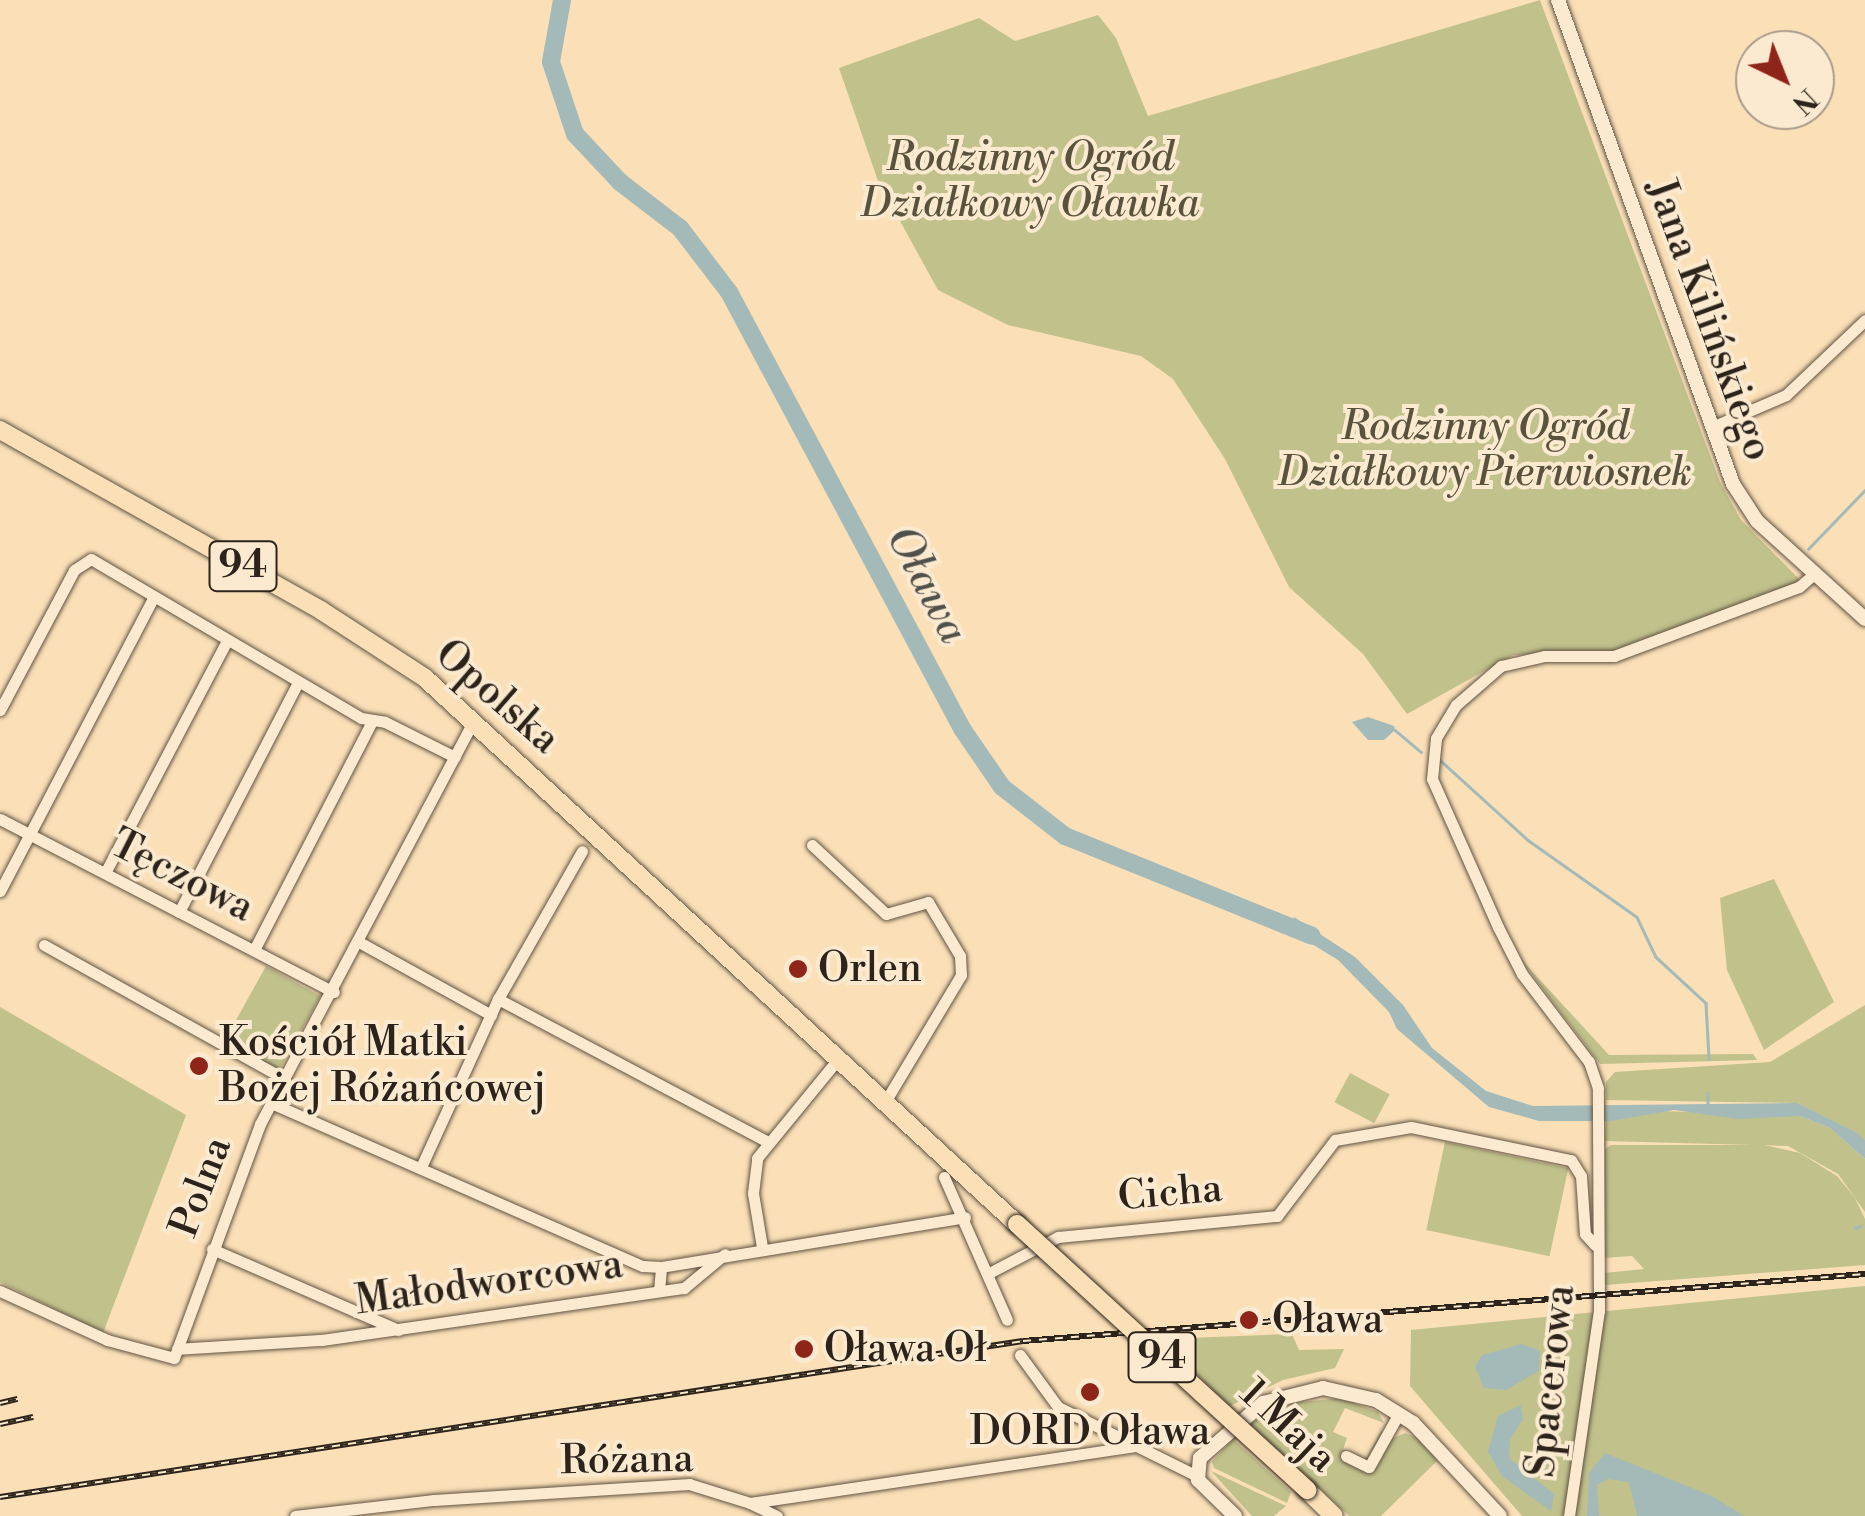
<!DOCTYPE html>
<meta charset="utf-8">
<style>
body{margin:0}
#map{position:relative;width:1865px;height:1516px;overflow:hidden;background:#fadfb7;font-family:"Libre Bodoni",serif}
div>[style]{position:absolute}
.green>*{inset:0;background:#c1c18c;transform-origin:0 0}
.water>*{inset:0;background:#a3bab9}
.stream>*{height:2.5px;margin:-1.25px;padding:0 1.25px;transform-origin:1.25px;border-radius:1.25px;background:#a3bab9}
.river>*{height:18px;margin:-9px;padding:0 9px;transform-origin:9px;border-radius:9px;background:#a3bab9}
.roads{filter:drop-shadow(0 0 2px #605342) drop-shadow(0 0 2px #605342)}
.minor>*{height:11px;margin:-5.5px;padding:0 5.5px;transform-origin:5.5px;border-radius:5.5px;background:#fcead0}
.tertiary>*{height:14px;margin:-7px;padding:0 7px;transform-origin:7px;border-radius:7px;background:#fcead0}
.primary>*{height:18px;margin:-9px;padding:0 9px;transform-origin:9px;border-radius:9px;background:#fadfb7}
.rail>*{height:6px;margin-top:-3px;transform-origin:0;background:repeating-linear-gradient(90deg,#fcead0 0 8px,#2c241b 0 16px);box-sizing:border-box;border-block:2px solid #2c241b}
.bridges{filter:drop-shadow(0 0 2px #2c241b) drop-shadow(0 0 2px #2c241b)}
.primary-bridge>*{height:18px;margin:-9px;padding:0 9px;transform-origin:9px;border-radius:9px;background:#fadfb7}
.dots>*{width:28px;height:28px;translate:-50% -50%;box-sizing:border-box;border:5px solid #fcead0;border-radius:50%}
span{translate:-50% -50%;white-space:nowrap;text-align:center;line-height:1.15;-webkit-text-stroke:8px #fcead0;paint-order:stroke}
.shield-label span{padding:2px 8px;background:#fcead0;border:2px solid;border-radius:8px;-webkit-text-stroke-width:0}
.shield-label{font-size:38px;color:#2c241b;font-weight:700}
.park-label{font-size:40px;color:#59533d;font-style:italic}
.street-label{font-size:40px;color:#2c241b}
.poi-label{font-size:40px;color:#2c241b}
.left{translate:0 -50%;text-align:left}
.water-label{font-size:42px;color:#50514a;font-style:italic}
.north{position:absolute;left:1735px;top:30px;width:100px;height:100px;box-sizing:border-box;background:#fcead0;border:2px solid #a99b88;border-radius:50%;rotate:137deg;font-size:28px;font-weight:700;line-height:40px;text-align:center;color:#2c241b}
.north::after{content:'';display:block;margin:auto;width:35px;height:45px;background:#8f2418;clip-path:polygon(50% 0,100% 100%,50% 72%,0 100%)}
</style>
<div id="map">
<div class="green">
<i style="clip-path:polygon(1540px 0,1720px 482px,1741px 520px,1801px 581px,1614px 651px,1513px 655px,1407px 714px,1363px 654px,1289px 587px,1225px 459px,1173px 379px,1141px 356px,1008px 325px,938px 290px,878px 181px,839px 68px,979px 18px,1015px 41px,1098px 15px,1116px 38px,1148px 116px)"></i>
<i style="clip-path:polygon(1774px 879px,1834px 1002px,1764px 1050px,1727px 970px,1720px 898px)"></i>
<i style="clip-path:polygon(1518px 956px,1609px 1055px,1753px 1054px,1757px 1060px,1600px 1064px)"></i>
<i style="left:266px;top:966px;width:62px;height:85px;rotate:29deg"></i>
<i style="clip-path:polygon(1865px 1005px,1865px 1140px,1797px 1103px,1606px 1100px,1606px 1082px,1615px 1072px,1770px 1062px)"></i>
<i style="clip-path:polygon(0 1007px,186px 1115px,103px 1333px,0 1282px)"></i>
<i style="left:1350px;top:1073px;width:45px;height:33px;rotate:28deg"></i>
<i style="clip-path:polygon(1662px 1111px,1800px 1116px,1830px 1128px,1865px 1159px,1865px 1212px,1838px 1174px,1788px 1146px,1605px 1141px,1606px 1121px)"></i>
<i style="left:1445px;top:1142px;width:126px;height:90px;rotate:12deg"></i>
<i style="clip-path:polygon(1611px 1145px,1764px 1145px,1800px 1153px,1837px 1176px,1855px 1198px,1865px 1219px,1865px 1265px,1605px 1285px,1604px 1273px,1644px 1269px,1632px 1256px,1603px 1258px,1605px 1149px)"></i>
<i style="clip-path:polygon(1865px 1286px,1865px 1516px,1522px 1516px,1410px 1386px,1411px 1330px)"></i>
<i style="clip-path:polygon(1292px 1334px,1299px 1350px,1344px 1349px,1335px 1368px,1283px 1380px,1230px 1406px,1161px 1339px)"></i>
<i style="clip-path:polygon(1340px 1398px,1378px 1412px,1384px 1423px,1345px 1408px,1333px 1432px,1347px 1438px,1343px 1449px,1366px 1459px,1381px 1431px,1393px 1438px,1405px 1433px,1422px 1440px,1439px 1459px,1381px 1516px,1349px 1516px,1249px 1423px,1293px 1403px)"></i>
<i style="clip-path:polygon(1233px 1439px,1291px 1492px,1287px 1503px,1214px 1468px,1212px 1462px)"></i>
<i style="clip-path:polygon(1211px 1471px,1286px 1506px,1274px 1516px,1252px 1516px)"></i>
</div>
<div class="water">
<i style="clip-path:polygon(1368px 717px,1394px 726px,1395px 730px,1384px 740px,1368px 740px,1352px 722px)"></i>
<i style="clip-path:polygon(1294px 917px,1355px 957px,1403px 1005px,1432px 1048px,1486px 1091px,1533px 1106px,1797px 1103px,1857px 1133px,1865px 1140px,1865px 1159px,1830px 1128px,1800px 1116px,1738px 1119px,1674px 1110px,1611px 1121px,1539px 1121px,1489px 1107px,1397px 1029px,1389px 1012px,1338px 960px,1289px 930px)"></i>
<i style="clip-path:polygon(1522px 1344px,1540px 1351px,1539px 1371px,1506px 1390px,1484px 1388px,1475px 1366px,1482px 1355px)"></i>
<i style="clip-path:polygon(1521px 1405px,1523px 1419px,1510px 1439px,1509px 1458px,1554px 1494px,1551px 1511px,1502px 1476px,1488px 1452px,1498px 1416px)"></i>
<i style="clip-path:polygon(1605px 1453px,1712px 1496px,1744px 1516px,1637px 1516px,1629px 1482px,1608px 1479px,1597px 1485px,1599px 1516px,1587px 1516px,1589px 1473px)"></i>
</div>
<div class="stream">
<i style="left:1808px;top:549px;width:82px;rotate:-46deg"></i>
<i style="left:1395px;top:730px;width:34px;rotate:40deg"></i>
<i style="left:1439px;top:759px;width:120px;rotate:42.3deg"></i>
<i style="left:1528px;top:840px;width:133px;rotate:35.2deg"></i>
<i style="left:1637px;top:917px;width:44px;rotate:64.6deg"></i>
<i style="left:1656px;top:957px;width:68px;rotate:42.6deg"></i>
<i style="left:1706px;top:1003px;width:56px;rotate:86.9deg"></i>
<i style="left:1708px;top:1093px;width:14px;rotate:90deg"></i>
<i style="left:1855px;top:1228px;width:6px;rotate:-18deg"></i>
</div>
<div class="river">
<i style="left:562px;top:0;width:63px;rotate:100.1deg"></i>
<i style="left:551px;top:62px;width:76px;rotate:71.6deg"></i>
<i style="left:575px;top:134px;width:66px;rotate:46.8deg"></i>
<i style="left:620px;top:182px;width:76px;rotate:37.5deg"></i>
<i style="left:680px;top:228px;width:81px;rotate:52.6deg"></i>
<i style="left:729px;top:292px;width:497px;rotate:61.9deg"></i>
<i style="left:963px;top:730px;width:69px;rotate:55.6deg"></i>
<i style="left:1002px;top:787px;width:80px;rotate:37.9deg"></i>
<i style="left:1065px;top:836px;width:266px;rotate:22deg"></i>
</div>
<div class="roads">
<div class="minor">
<i style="left:1712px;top:427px;width:81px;rotate:-23.4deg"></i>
<i style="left:1786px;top:395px;width:109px;rotate:-43.5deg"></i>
<i style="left:0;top:710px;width:158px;rotate:-62.1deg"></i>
<i style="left:74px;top:570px;width:20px;rotate:-33deg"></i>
<i style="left:91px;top:559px;width:313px;rotate:30.5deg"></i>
<i style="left:361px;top:718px;width:24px;rotate:9deg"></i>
<i style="left:385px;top:722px;width:78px;rotate:26.6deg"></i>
<i style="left:0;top:819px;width:376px;rotate:27.4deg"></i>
<i style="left:812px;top:845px;width:101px;rotate:43deg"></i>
<i style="left:886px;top:914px;width:44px;rotate:-15.9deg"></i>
<i style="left:928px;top:902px;width:63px;rotate:59.3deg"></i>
<i style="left:960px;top:956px;width:19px;rotate:87deg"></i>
<i style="left:961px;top:975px;width:148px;rotate:120.9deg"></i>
<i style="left:105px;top:873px;width:262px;rotate:-62.3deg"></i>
<i style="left:0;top:891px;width:332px;rotate:-62.4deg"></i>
<i style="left:179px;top:912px;width:259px;rotate:-62.6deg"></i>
<i style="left:359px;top:942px;width:151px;rotate:28.9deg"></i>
<i style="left:44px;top:945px;width:276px;rotate:29.1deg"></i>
<i style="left:254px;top:950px;width:258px;rotate:-62.7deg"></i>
<i style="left:498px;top:999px;width:303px;rotate:27.9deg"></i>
<i style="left:271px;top:1103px;width:406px;rotate:23.7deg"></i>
<i style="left:643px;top:1266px;width:18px;rotate:3deg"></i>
<i style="left:421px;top:1167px;width:185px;rotate:-65.4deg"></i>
<i style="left:498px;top:999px;width:170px;rotate:-60.4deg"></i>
<i style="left:944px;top:1177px;width:156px;rotate:66.2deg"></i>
<i style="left:762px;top:1247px;width:55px;rotate:-99.5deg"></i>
<i style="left:753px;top:1193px;width:35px;rotate:-83deg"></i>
<i style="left:757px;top:1158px;width:128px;rotate:-50.7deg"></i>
<i style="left:212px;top:1249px;width:203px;rotate:23.5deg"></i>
<i style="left:989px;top:1273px;width:78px;rotate:-27.6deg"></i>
<i style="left:1058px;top:1237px;width:220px;rotate:-5.5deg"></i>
<i style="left:1277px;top:1216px;width:96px;rotate:-52.7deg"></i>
<i style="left:1335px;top:1140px;width:77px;rotate:-9.7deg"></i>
<i style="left:1411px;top:1127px;width:163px;rotate:11.7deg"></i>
<i style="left:1571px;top:1160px;width:19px;rotate:58deg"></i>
<i style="left:1581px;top:1176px;width:58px;rotate:86.1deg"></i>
<i style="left:1585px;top:1234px;width:15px;rotate:48deg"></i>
<i style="left:0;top:1291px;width:118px;rotate:24.6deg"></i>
<i style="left:107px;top:1340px;width:69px;rotate:15deg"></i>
<i style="left:174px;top:1358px;width:249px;rotate:-69.8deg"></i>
<i style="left:260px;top:1124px;width:457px;rotate:-62.1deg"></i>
<i style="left:659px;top:1291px;width:24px;rotate:-85deg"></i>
<i style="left:661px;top:1267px;width:308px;rotate:-9.3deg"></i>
<i style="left:177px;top:1349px;width:145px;rotate:-3.6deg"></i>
<i style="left:322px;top:1340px;width:366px;rotate:-8.2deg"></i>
<i style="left:684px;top:1288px;width:53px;rotate:-39.7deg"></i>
<i style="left:1020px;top:1355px;width:64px;rotate:53.8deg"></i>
<i style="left:1058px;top:1407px;width:155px;rotate:26.4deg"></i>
<i style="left:1346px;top:1456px;width:25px;rotate:26deg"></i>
<i style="left:1369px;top:1467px;width:62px;rotate:-60.9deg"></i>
<i style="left:750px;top:1503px;width:30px;rotate:26deg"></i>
<i style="left:295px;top:1516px;width:140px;rotate:-6.6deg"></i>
<i style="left:434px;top:1500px;width:256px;rotate:-3.6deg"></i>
<i style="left:689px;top:1484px;width:64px;rotate:17.3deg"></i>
<i style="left:750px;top:1503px;width:388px;rotate:-8.4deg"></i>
<i style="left:1569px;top:1516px;width:207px;rotate:-81.7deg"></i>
<i style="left:1599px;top:1311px;width:223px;rotate:-90.3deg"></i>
<i style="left:1598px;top:1088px;width:28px;rotate:-109deg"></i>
<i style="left:1589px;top:1062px;width:111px;rotate:-127.3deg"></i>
<i style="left:1522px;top:974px;width:53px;rotate:-117.1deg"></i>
<i style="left:1498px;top:927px;width:162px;rotate:-114deg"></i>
<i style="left:1432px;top:779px;width:41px;rotate:-84.4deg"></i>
<i style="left:1436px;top:738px;width:39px;rotate:-59deg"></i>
<i style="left:1456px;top:705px;width:60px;rotate:-40.9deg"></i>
<i style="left:1501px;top:666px;width:44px;rotate:-13.1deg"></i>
<i style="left:1544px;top:656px;width:70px"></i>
<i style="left:1614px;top:656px;width:197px;rotate:-20.5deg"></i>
<i style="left:1799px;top:587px;width:20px;rotate:-41deg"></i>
</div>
<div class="tertiary">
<i style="left:1558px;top:0;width:515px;rotate:70.12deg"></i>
<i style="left:1733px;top:484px;width:44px;rotate:57deg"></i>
<i style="left:1757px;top:521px;width:146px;rotate:42.2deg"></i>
<i style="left:1235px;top:1516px;width:52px;rotate:-135.8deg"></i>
<i style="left:1198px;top:1480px;width:22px;rotate:-85deg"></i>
<i style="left:1200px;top:1458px;width:84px;rotate:-41.1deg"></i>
<i style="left:1263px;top:1403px;width:62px;rotate:-14deg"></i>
<i style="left:1323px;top:1388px;width:54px;rotate:12.8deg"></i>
<i style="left:1376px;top:1400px;width:44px;rotate:31.9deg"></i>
<i style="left:1413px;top:1423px;width:127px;rotate:46.9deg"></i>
</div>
<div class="primary">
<i style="left:0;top:430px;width:369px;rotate:29.3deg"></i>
<i style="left:322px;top:611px;width:123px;rotate:33deg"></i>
<i style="left:425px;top:678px;width:805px;rotate:42.69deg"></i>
<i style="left:1307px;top:1490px;width:37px;rotate:44deg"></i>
</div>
</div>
<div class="rail">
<i style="left:0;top:1403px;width:18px;rotate:-13deg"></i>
<i style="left:0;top:1424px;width:34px;rotate:-12deg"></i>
<i style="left:0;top:1497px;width:1035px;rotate:-8.67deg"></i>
<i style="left:1023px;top:1341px;width:845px;rotate:-4.55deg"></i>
</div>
<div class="bridges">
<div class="primary-bridge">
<i style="left:1017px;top:1224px;width:394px;rotate:42.5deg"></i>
</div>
</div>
<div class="dots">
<i style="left:798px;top:969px;background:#8f2418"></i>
<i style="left:199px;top:1066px;background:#8f2418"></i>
<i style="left:1249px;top:1320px;background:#8f2418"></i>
<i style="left:804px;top:1349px;background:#8f2418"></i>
<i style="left:1090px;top:1392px;background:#8f2418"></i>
</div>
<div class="shield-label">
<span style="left:243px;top:566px">94</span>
<span style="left:1162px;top:1357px">94</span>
</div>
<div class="park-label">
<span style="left:1030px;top:181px">Rodzinny Ogród<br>Działkowy Oławka</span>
<span style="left:1485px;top:450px">Rodzinny Ogród<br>Działkowy Pierwiosnek</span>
</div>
<div class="street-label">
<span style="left:1709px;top:320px;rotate:70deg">Jana Kilińskiego</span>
<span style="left:497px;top:697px;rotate:41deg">Opolska</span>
<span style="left:182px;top:876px;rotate:27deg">Tęczowa</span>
<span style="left:201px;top:1187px;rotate:-69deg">Polna</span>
<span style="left:1170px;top:1193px;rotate:-5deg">Cicha</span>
<span style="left:489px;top:1283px;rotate:-8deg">Małodworcowa</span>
<span style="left:1551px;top:1381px;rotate:-84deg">Spacerowa</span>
<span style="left:1288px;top:1426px;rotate:43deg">1 Maja</span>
<span style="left:627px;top:1460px;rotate:-1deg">Różana</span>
</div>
<div class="poi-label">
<span class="left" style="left:818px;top:969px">Orlen</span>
<span class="left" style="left:219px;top:1066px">Kościół Matki<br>Bożej Różańcowej</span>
<span class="left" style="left:1272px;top:1320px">Oława</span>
<span class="left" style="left:824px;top:1349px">Oława Oł</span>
<span style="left:1090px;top:1432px">DORD Oława</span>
</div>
<div class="water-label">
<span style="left:926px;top:585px;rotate:62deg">Oława</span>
</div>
<div class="north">N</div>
</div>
